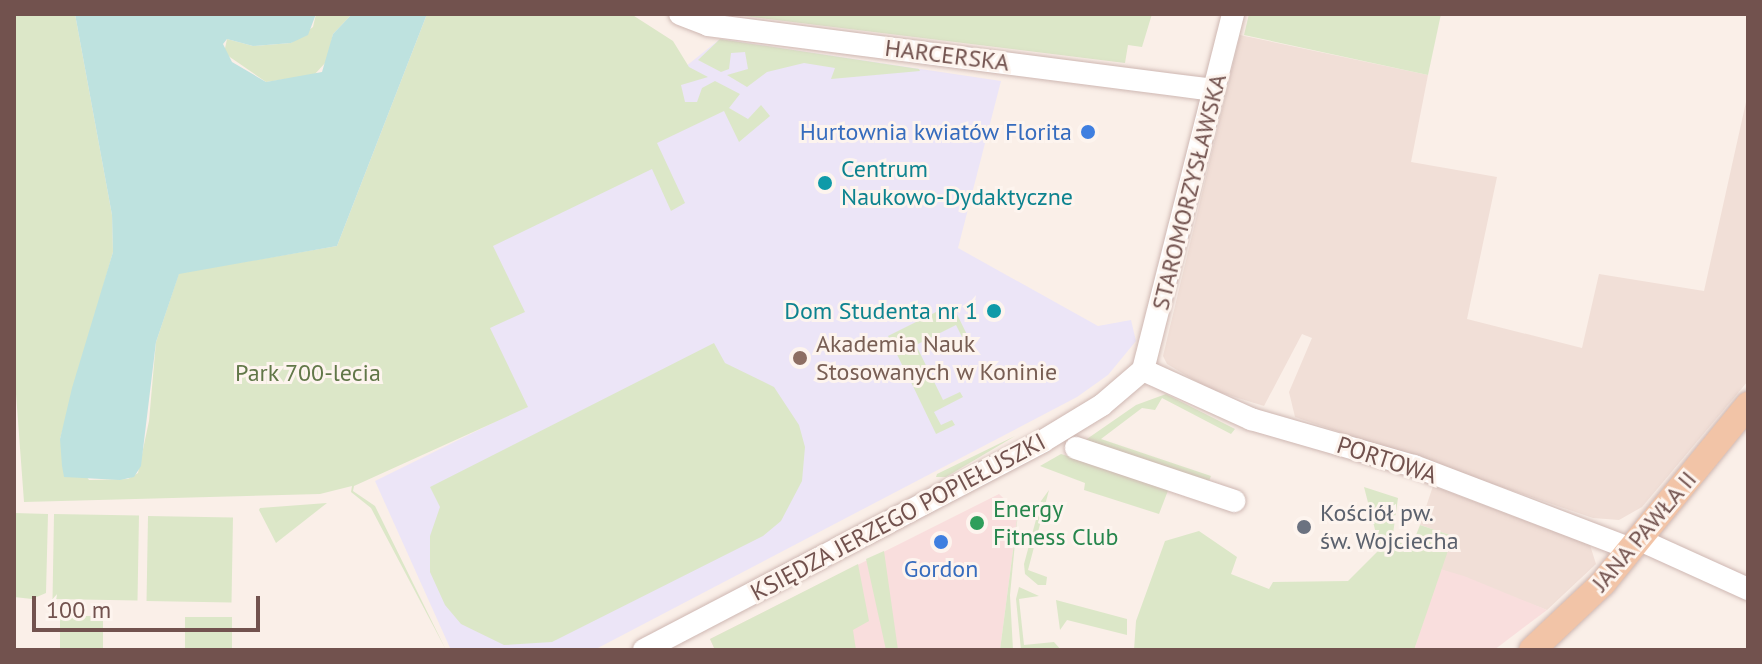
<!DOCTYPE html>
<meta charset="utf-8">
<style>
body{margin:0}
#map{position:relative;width:1762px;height:664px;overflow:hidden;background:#faefe8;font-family:"PT Sans",sans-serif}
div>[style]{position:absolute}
.residential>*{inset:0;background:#f1dfd7}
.commercial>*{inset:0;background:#f9dedd}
.education>*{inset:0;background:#ece5f7}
.green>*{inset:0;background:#dce7c8;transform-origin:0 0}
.water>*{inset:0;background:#bee2df}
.roads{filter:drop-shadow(0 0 2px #ceb7b2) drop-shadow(0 0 2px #ceb7b2)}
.minor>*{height:22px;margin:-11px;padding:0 11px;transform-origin:11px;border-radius:11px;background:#fff}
.major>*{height:26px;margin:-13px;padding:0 13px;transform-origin:13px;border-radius:13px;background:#f2c4a7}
.dots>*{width:22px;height:22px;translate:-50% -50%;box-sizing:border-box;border:4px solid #fdf4ee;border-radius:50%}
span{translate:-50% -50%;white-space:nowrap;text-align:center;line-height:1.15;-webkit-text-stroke:6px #fdf4ee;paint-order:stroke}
.street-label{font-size:24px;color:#72524e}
.shop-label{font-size:24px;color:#366cbe}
.right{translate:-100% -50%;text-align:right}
.culture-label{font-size:24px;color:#0d838f}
.left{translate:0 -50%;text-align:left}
.education-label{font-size:24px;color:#785e54}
.park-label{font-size:24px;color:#617748}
.leisure-label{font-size:24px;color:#27864d}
.worship-label{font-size:24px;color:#5b616d}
.frame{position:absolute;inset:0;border:16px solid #72524e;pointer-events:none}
.scale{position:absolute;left:32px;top:596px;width:228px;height:36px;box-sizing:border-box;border:4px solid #72524e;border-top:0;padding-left:10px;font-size:24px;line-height:28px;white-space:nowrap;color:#72524e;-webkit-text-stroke:6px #fdf4ee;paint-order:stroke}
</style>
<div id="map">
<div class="residential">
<i style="clip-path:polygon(1240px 35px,1428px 75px,1411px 162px,1497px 177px,1467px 319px,1582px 348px,1599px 274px,1704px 291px,1748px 93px,1748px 381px,1642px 507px,1619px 520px,1593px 518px,1295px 417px,1289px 392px,1312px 338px,1302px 334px,1264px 406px,1209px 389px,1167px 364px,1163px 356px)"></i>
<i style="clip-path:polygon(1433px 486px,1590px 545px,1596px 564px,1547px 610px,1440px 569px,1453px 536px,1420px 525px)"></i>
</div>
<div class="commercial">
<i style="clip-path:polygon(999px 494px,1018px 512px,1000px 650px,715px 650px,710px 639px)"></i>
<i style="clip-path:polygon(1440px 569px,1464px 576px,1547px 610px,1494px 650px,1414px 650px)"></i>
</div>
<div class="education">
<i style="clip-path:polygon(720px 39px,1001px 81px,958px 248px,1098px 326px,1131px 320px,1136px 341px,1108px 375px,1077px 397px,594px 650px,451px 650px,375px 481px,505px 417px,459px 320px,486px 226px)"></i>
</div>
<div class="green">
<i style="clip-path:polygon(14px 14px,75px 14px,112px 215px,113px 252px,60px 439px,89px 480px,128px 479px,138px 473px,149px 421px,156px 342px,179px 273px,337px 246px,427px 14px,631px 14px,673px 41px,689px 67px,708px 77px,681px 85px,685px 102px,697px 102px,702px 88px,715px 81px,740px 94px,729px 108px,748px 119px,761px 105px,770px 116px,739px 142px,724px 111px,657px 143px,685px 203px,671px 211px,652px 169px,493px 246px,525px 312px,490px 328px,528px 407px,354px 486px,353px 491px,375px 506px,446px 650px,371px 508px,351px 492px,352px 486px,320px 494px,24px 502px,14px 367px)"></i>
<i style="clip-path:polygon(316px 14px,352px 14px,333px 34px,327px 61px,314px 75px,266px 82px,224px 53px,227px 39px,253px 46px,291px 43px,313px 27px)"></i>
<i style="clip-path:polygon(728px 14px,1152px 14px,1142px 47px,1128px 45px,1125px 63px)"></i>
<i style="clip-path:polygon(1249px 14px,1441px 14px,1428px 75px,1244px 35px)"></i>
<i style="clip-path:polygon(720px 39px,919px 69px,920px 71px,831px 79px,835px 68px,804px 63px,767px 72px,747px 87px,727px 75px,748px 69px,745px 52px,731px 53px,729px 69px,721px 72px,698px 60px)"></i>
<i style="clip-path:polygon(952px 304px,974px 349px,969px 351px,956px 325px,916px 345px,943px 400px,960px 392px,963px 397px,934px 412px,941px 425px,952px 420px,955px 425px,936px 434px,910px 380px,914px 378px,907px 375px,888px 336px)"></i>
<i style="clip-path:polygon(714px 343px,725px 363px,774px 387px,799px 425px,805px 447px,802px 481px,781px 521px,763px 536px,552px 642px,504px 645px,461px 624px,445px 605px,430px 572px,430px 536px,440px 507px,430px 487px)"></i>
<i style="clip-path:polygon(1166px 394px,1235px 429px,1231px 434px,1162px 398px,1155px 410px,1142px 408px,1101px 439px,1211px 476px,1207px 486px,1084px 441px,1136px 405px)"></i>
<i style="clip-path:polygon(1015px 436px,946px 477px,936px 477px,937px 474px)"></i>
<i style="clip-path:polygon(1061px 454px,1169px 488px,1159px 514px,1084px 490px,1085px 483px,1040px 466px)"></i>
<i style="clip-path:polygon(1364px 487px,1398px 498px,1392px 541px,1412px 545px,1420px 525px,1453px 536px,1414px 650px,1134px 650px,1136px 621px,1165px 541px,1199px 531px,1237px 557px,1231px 574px,1269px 589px,1273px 582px,1348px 581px,1380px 549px)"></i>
<i style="clip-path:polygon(1049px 490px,1028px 570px,1047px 577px,1046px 585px,1038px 585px,1025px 574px,1024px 564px,1041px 501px)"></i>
<i style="clip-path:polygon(327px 503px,276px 543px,259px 510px,260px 508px)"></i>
<i style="clip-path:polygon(1018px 512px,1010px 595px,1013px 650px,1000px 650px)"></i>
<i style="clip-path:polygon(14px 513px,48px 514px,46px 593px,32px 599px,14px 597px)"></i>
<i style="left:54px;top:514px;width:85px;height:85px;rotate:1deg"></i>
<i style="left:148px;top:516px;width:85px;height:85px;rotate:1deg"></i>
<i style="clip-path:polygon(884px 551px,898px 650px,886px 650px,866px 559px)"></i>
<i style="clip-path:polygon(858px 564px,869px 621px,853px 630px,856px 650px,715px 650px,710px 639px)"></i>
<i style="clip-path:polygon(1019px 587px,1039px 596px,1019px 599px,1024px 645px,1054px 642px,1061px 650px,1021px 650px,1016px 599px)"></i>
<i style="clip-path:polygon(1056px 600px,1127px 619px,1127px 635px,1067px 620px,1060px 630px)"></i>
<i style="left:60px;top:616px;width:43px;height:34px"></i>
<i style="left:185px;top:617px;width:47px;height:33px"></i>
</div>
<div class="water">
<i style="clip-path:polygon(75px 14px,316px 14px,308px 35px,291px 43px,253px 46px,227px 39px,223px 44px,232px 62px,266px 82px,322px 72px,333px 34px,352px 14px,427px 14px,337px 246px,179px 274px,156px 342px,141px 466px,134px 477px,120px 480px,64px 477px,62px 466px,60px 439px,72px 388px,113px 252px,112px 215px)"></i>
</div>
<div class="roads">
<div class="minor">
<i style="left:680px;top:14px;width:30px;rotate:21deg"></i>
<i style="left:708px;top:25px;width:510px;rotate:7.32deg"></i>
<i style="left:1143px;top:370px;width:119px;rotate:24.4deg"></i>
<i style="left:1251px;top:419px;width:170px;rotate:16.1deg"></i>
<i style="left:1414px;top:466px;width:232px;rotate:20.9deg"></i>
<i style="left:1076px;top:448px;width:167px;rotate:18.5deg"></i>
<i style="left:1640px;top:540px;width:119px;rotate:24.4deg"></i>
<i style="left:644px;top:650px;width:450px;rotate:-27.6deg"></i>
<i style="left:1043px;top:441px;width:69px;rotate:-31.4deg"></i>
<i style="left:1102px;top:405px;width:54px;rotate:-40.5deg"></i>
<i style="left:1143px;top:370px;width:367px;rotate:-75.8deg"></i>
</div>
<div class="major">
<i style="left:1532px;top:650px;width:98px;rotate:-43.3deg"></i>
<i style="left:1603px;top:583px;width:230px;rotate:-50.8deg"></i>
</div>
</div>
<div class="dots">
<i style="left:1088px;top:132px;background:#3f7fe0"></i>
<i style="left:825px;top:183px;background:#0f9aa8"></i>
<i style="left:994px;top:311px;background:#0f9aa8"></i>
<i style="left:800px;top:358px;background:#8d6e63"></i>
<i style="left:977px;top:523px;background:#2e9e5b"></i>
<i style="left:1304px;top:527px;background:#6b7280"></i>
<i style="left:941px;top:542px;background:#3f7fe0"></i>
</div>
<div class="street-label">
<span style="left:947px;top:55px;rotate:7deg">HARCERSKA</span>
<span style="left:1189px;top:192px;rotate:-76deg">STAROMORZYSŁAWSKA</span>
<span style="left:1387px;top:460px;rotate:18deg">PORTOWA</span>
<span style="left:898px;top:517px;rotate:-28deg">KSIĘDZA JERZEGO POPIEŁUSZKI</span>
<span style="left:1644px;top:531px;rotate:-50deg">JANA PAWŁA II</span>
</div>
<div class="shop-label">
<span class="right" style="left:1072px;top:132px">Hurtownia kwiatów Florita</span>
<span style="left:941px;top:569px">Gordon</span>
</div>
<div class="culture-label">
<span class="left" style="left:841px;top:183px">Centrum<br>Naukowo-Dydaktyczne</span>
<span class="right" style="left:978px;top:311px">Dom Studenta nr 1</span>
</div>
<div class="education-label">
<span class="left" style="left:816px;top:358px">Akademia Nauk<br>Stosowanych w Koninie</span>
</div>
<div class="park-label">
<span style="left:308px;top:373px">Park 700-lecia</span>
</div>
<div class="leisure-label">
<span class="left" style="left:993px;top:523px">Energy<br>Fitness Club</span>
</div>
<div class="worship-label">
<span class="left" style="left:1320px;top:527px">Kościół pw.<br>św. Wojciecha</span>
</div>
<div class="frame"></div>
<div class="scale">100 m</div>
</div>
